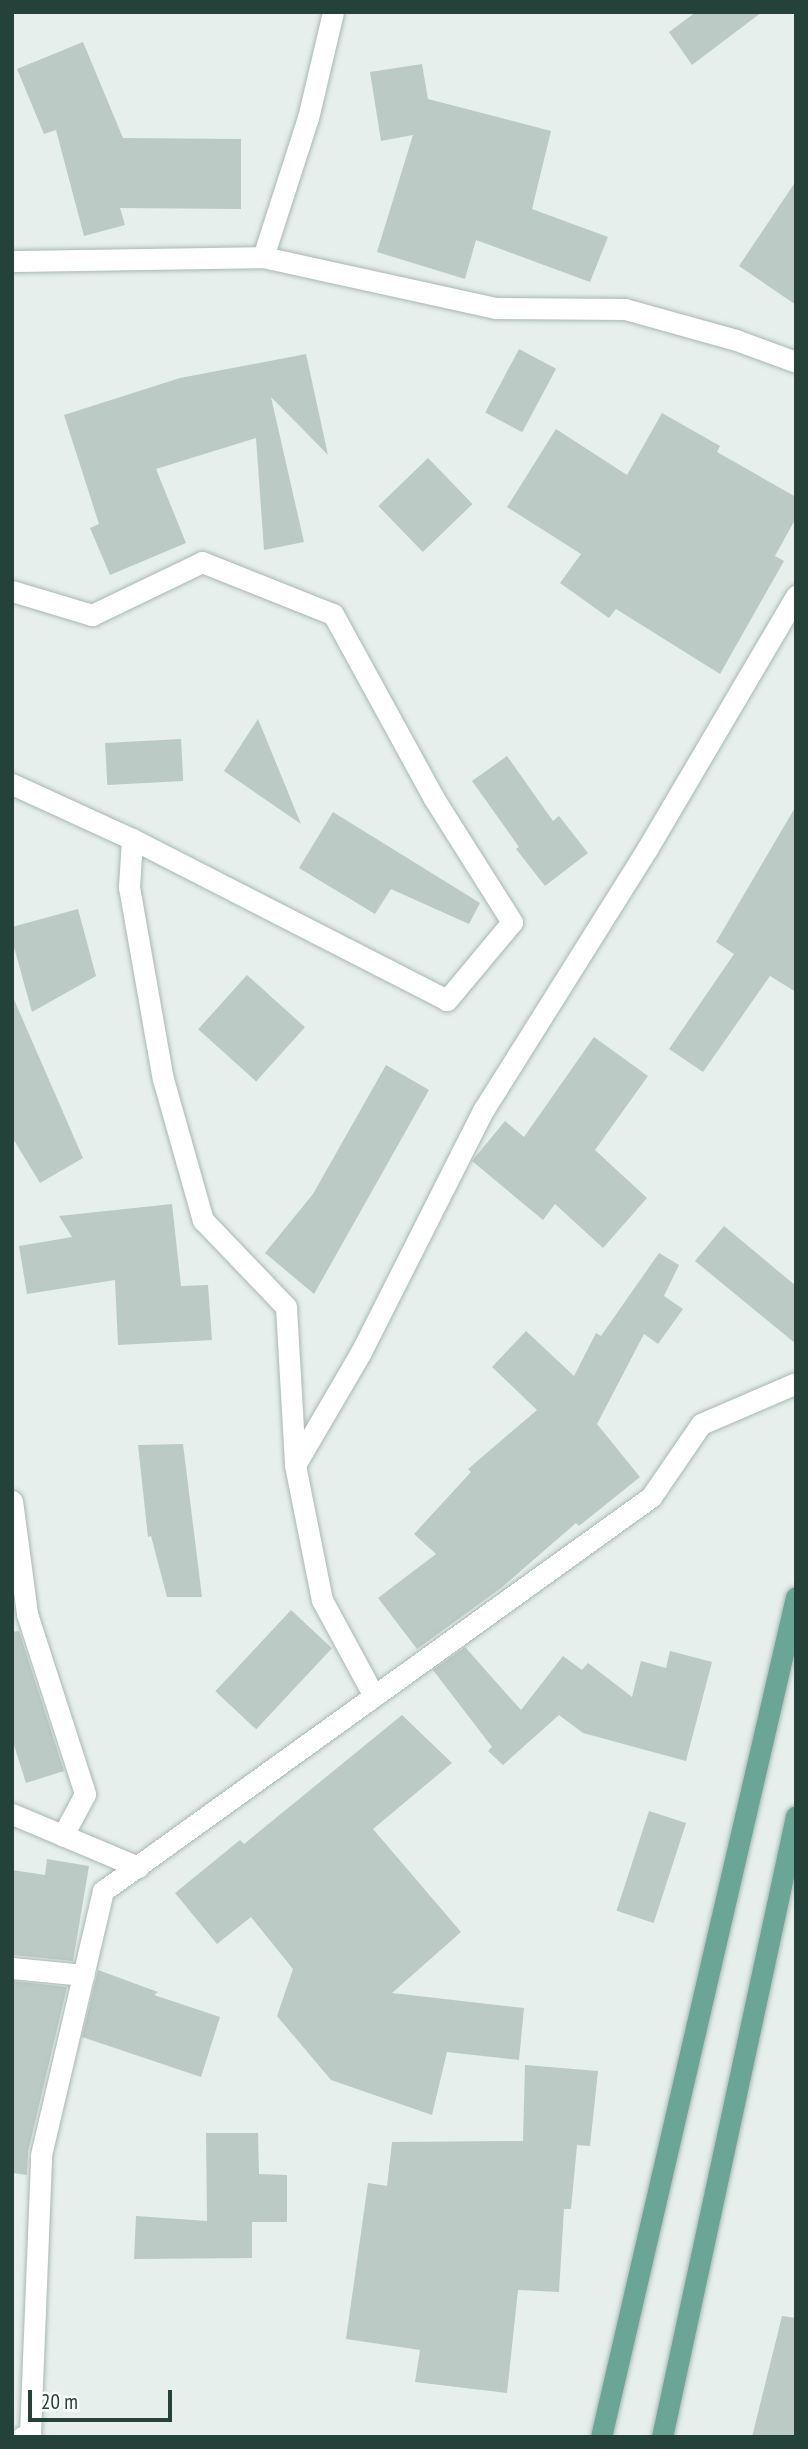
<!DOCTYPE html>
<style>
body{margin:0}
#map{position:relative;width:808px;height:2449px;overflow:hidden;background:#e6efeb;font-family:"PT Sans Narrow",sans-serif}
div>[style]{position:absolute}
.building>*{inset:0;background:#bbcac4;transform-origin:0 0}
.roads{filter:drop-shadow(0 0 2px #a8b8b2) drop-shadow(0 0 2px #a8b8b2)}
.minor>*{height:21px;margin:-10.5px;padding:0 10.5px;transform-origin:10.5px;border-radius:10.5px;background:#fff}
.major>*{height:21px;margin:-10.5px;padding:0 10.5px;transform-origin:10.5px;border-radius:10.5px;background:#6aa596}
span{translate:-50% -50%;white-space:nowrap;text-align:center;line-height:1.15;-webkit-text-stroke:5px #f7fbf9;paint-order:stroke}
.frame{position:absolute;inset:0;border:14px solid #24423a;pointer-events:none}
.scale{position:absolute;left:28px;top:2390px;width:144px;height:32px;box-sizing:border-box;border:4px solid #24423a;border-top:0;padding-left:9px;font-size:21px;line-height:24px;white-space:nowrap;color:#24423a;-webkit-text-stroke:5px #f7fbf9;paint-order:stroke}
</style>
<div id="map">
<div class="building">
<i style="clip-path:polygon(696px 12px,762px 12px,692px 65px,669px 32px)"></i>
<i style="clip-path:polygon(83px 42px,123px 138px,241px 139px,241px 209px,120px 208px,125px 225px,84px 236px,56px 130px,44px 134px,17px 69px)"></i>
<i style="clip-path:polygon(422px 64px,428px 99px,551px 131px,532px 209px,608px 237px,590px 282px,476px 240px,465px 279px,377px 252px,413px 135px,381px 141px,370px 72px)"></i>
<i style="clip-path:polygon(796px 181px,796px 305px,739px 266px)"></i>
<i style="left:519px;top:349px;width:42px;height:72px;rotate:28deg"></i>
<i style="clip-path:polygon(306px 354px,328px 455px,271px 397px,304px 542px,264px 550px,256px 438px,156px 469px,186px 543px,110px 575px,90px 528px,99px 524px,64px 415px,180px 378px)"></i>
<i style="clip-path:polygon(662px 413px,720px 446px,717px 452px,796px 497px,796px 518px,775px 556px,784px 561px,720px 674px,616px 609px,609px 618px,560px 583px,581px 554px,507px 507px,556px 429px,627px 475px)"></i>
<i style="left:428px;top:458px;width:64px;height:69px;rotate:46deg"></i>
<i style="clip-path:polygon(258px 719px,301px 824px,224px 771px)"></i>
<i style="left:181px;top:739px;width:42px;height:76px;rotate:87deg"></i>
<i style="clip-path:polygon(507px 756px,553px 821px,559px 816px,588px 853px,545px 886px,516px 849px,519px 847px,472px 781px)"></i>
<i style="clip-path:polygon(796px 806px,796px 992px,770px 976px,703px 1072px,669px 1049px,734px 954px,716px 942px)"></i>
<i style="clip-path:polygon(333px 812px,480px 903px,469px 924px,391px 889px,375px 914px,299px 868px)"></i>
<i style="clip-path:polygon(78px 909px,96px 976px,32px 1012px,12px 940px,12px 927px)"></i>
<i style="left:247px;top:975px;width:78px;height:73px;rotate:42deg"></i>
<i style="clip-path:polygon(12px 995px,83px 1158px,40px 1183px,12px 1137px)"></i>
<i style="clip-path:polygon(594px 1037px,648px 1076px,595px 1150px,647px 1198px,603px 1248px,555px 1204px,543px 1220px,472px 1161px,505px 1121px,524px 1137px)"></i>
<i style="clip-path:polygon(386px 1065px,429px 1090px,314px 1294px,265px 1253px,313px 1194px)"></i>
<i style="clip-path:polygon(172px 1204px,181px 1286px,208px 1285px,212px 1340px,118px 1345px,115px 1280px,27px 1294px,19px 1246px,72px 1237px,59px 1216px)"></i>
<i style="clip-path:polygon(724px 1226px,796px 1286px,796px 1344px,695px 1261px)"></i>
<i style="clip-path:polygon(659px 1253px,679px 1265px,664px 1296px,683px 1309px,658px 1344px,644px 1334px,597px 1424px,640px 1477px,579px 1526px,576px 1523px,501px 1588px,417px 1649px,378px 1598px,436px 1554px,414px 1534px,471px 1472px,468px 1469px,537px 1410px,492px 1367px,526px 1331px,574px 1376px,596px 1333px,601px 1336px)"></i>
<i style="clip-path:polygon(183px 1444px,202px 1597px,167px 1597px,151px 1536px,148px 1537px,138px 1445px)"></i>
<i style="left:291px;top:1610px;width:56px;height:111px;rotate:43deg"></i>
<i style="clip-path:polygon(19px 1631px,64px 1771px,26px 1783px,12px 1739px,12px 1632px)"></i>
<i style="clip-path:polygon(465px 1647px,521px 1710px,563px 1656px,582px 1670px,588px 1663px,632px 1697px,641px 1661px,666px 1668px,670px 1651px,712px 1662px,686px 1761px,583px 1733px,559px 1715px,503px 1765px,488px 1751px,492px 1747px,433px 1670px)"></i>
<i style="clip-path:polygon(402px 1715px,452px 1763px,373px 1829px,461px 1932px,392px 1993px,524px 2008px,519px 2060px,447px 2052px,432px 2115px,331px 2080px,277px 2016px,293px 1969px,251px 1917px,217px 1944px,175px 1893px,240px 1840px,244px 1844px)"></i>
<i style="left:649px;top:1811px;width:39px;height:105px;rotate:18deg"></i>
<i style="clip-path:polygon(47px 1859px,89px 1866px,73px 1961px,12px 1955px,12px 1870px,45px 1875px)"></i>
<i style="clip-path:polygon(98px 1970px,158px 1992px,154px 1995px,220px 2017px,201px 2077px,82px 2037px)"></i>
<i style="clip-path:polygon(12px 1981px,67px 1987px,28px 2152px,27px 2175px,12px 2173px)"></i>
<i style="clip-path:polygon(525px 2065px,598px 2071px,590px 2146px,577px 2145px,571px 2209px,564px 2209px,559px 2292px,518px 2290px,507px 2393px,415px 2382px,420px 2350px,346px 2339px,368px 2183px,387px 2186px,392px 2142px,523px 2141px)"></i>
<i style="clip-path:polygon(206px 2133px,258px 2133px,259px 2174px,287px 2175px,287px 2222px,252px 2222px,252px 2258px,134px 2259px,136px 2216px,207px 2221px)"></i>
<i style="clip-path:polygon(782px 2316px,796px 2318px,796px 2437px,752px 2437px)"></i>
</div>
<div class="roads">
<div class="minor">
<i style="left:263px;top:257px;width:146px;rotate:-72.1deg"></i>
<i style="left:308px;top:118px;width:109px;rotate:-76.7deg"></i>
<i style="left:12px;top:261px;width:251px;rotate:-0.9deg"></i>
<i style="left:263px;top:257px;width:238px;rotate:12.4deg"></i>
<i style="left:495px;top:308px;width:130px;rotate:0.4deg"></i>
<i style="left:625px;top:309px;width:115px;rotate:15.6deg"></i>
<i style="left:736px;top:340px;width:64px;rotate:20.1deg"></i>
<i style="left:12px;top:591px;width:84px;rotate:16.7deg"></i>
<i style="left:92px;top:615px;width:122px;rotate:-25.7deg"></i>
<i style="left:202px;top:562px;width:141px;rotate:21.7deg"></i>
<i style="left:333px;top:614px;width:209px;rotate:61.3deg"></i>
<i style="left:433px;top:797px;width:148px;rotate:57.7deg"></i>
<i style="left:512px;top:922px;width:102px;rotate:129.8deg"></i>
<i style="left:447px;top:1000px;width:354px;rotate:-152.9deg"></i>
<i style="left:132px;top:839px;width:132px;rotate:-155.4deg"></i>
<i style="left:132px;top:839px;width:48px;rotate:93.6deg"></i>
<i style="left:129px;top:887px;width:195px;rotate:80deg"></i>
<i style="left:163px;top:1079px;width:147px;rotate:74.2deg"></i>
<i style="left:203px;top:1220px;width:120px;rotate:46.3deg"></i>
<i style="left:286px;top:1307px;width:158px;rotate:86.7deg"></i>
<i style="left:295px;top:1465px;width:138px;rotate:78.7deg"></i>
<i style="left:322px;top:1600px;width:109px;rotate:61.6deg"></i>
<i style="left:295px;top:1465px;width:131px;rotate:-59.7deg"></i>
<i style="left:361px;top:1352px;width:272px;rotate:-63.2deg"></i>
<i style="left:484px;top:1109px;width:307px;rotate:-57.9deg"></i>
<i style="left:647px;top:849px;width:294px;rotate:-59.5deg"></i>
<i style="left:12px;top:1501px;width:114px;rotate:82.4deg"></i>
<i style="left:27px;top:1614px;width:189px;rotate:72.1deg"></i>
<i style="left:85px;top:1794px;width:47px;rotate:118.2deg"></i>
<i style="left:12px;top:1814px;width:137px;rotate:22.8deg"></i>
<i style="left:12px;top:1968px;width:72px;rotate:5.6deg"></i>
<i style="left:22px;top:2437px;width:9px;rotate:-21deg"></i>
<i style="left:30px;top:2434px;width:279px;rotate:-87.7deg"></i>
<i style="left:41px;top:2155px;width:271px;rotate:-76.8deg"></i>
<i style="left:103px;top:1891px;width:675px;rotate:-35.72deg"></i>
<i style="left:651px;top:1497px;width:88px;rotate:-55.6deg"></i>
<i style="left:701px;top:1424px;width:103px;rotate:-23.3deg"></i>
</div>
<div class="major">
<i style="left:601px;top:2437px;width:862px;rotate:-76.93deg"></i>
<i style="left:662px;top:2437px;width:635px;rotate:-77.82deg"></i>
</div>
</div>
<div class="frame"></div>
<div class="scale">20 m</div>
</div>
